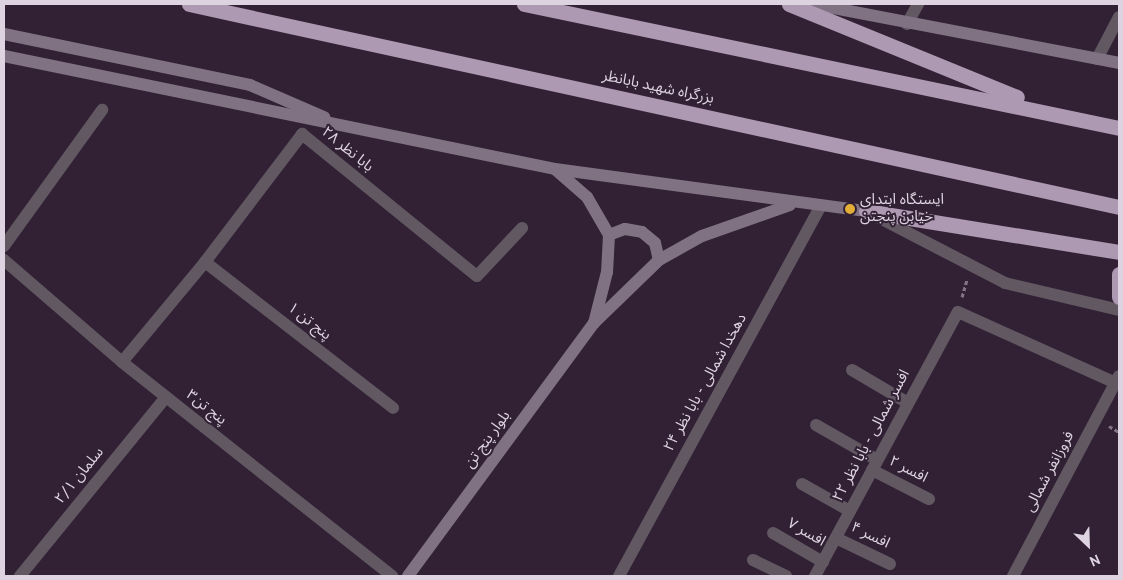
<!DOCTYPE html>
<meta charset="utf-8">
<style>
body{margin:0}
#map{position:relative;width:1123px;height:580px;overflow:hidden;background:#322135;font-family:Overpass,"Noto Sans Arabic",sans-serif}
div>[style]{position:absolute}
.path>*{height:3px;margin-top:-1.5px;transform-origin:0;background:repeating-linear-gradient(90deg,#837586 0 4px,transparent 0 6.5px)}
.street>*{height:12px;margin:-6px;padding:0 6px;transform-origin:6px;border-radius:6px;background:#615862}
.secondary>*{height:12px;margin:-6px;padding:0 6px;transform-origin:6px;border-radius:6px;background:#807283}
.highway>*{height:15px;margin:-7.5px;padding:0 7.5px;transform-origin:7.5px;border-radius:7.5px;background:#ae99b2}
.dots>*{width:14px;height:14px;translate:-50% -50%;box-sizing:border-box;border:2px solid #322135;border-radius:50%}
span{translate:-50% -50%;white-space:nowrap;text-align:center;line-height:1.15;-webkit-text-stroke:4px #322135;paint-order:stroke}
.street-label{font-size:15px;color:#ded3e0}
.poi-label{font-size:15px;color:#ded3e0}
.left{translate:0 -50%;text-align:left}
.frame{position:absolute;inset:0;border:5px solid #ded3e0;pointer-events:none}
.north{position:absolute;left:1063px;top:520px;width:50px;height:50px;-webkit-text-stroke:4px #322135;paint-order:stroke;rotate:156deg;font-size:14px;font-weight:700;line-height:20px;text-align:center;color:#ded3e0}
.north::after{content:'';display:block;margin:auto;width:18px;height:22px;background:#ded3e0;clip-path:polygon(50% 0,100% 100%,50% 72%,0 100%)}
</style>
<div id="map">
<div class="path">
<i style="left:962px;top:297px;width:19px;rotate:-74deg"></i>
<i style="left:1109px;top:426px;width:12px;rotate:31deg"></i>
</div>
<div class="street">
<i style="left:907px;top:24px;width:23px;rotate:-61deg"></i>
<i style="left:1097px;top:59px;width:47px;rotate:-62.4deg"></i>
<i style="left:872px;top:214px;width:150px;rotate:27.4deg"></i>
<i style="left:1005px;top:283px;width:117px;rotate:13.3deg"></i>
<i style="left:4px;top:246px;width:168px;rotate:-54.2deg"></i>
<i style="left:4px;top:260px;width:156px;rotate:40.8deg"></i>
<i style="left:122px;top:362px;width:345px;rotate:38.4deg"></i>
<i style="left:205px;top:262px;width:238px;rotate:37.8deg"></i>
<i style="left:122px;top:362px;width:130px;rotate:-50.3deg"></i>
<i style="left:205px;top:262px;width:161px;rotate:-52.8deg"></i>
<i style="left:302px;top:134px;width:225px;rotate:39.1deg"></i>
<i style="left:477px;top:276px;width:66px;rotate:-46.8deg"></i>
<i style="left:852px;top:370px;width:65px;rotate:30.5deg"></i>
<i style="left:816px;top:425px;width:70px;rotate:29.8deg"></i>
<i style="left:872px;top:470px;width:64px;rotate:27deg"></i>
<i style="left:802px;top:484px;width:55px;rotate:29.4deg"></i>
<i style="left:773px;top:533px;width:58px;rotate:30.1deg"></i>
<i style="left:836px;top:538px;width:60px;rotate:25.7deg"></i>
<i style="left:753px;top:560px;width:37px;rotate:26deg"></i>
<i style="left:20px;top:576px;width:231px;rotate:-50.8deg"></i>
<i style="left:619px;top:576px;width:422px;rotate:-61.4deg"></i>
<i style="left:815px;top:576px;width:300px;rotate:-61.6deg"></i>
<i style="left:958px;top:312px;width:173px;rotate:24.2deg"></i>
<i style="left:1013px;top:576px;width:226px;rotate:-62.1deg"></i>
</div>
<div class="secondary">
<i style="left:813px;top:4px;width:312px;rotate:10.9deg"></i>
<i style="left:4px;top:34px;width:251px;rotate:11.7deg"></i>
<i style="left:250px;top:85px;width:81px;rotate:23.4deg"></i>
<i style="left:4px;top:56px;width:562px;rotate:11.59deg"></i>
<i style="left:555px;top:169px;width:314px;rotate:7.7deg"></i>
<i style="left:556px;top:170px;width:41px;rotate:41.1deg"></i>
<i style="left:587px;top:197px;width:44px;rotate:59.9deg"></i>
<i style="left:609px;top:235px;width:37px;rotate:93deg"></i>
<i style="left:607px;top:272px;width:53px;rotate:104.3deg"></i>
<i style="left:609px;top:235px;width:17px;rotate:-21deg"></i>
<i style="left:625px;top:229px;width:17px;rotate:10deg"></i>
<i style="left:642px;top:232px;width:17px;rotate:40deg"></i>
<i style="left:655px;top:243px;width:17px;rotate:77deg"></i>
<i style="left:408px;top:576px;width:314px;rotate:-53.7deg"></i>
<i style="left:594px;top:323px;width:91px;rotate:-44.1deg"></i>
<i style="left:659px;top:260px;width:49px;rotate:-29.2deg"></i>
<i style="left:702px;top:236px;width:93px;rotate:-19.4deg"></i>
</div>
<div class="highway">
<i style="left:189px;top:4px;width:952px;rotate:12.31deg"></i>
<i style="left:524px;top:4px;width:608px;rotate:11.77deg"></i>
<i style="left:789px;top:4px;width:246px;rotate:22.2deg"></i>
<i style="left:866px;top:211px;width:256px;rotate:9.2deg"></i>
<i style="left:1119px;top:274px;width:23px;rotate:90deg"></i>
</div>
<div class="dots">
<i style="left:850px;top:209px;background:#e3ae35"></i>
</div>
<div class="street-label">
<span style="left:658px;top:88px;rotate:12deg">بزرگراه شهید بابانظر</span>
<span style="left:347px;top:150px;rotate:39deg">بابا نظر ۲۸</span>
<span style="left:309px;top:322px;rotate:38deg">پنج تن ۱</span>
<span style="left:706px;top:383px;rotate:-61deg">دهخدا شمالی - بابا نظر ۲۴</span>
<span style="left:206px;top:408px;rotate:38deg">پنج تن۳</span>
<span style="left:872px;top:436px;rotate:-62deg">افسر شمالی - بابا نظر ۲۲</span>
<span style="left:488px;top:440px;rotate:-54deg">بلوار پنج تن</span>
<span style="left:908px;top:470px;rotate:27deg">افسر ۲</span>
<span style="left:1050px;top:472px;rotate:-62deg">فروزانفر شمالی</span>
<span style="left:80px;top:476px;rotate:-51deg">سلمان ۲/۱</span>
<span style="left:806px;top:533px;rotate:30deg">افسر ۷</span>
<span style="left:870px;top:536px;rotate:26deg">افسر ۴</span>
</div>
<div class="poi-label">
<span class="left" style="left:860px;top:209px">ایستگاه ابتدای<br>خیابن پنجتن</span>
</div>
<div class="frame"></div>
<div class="north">N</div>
</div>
